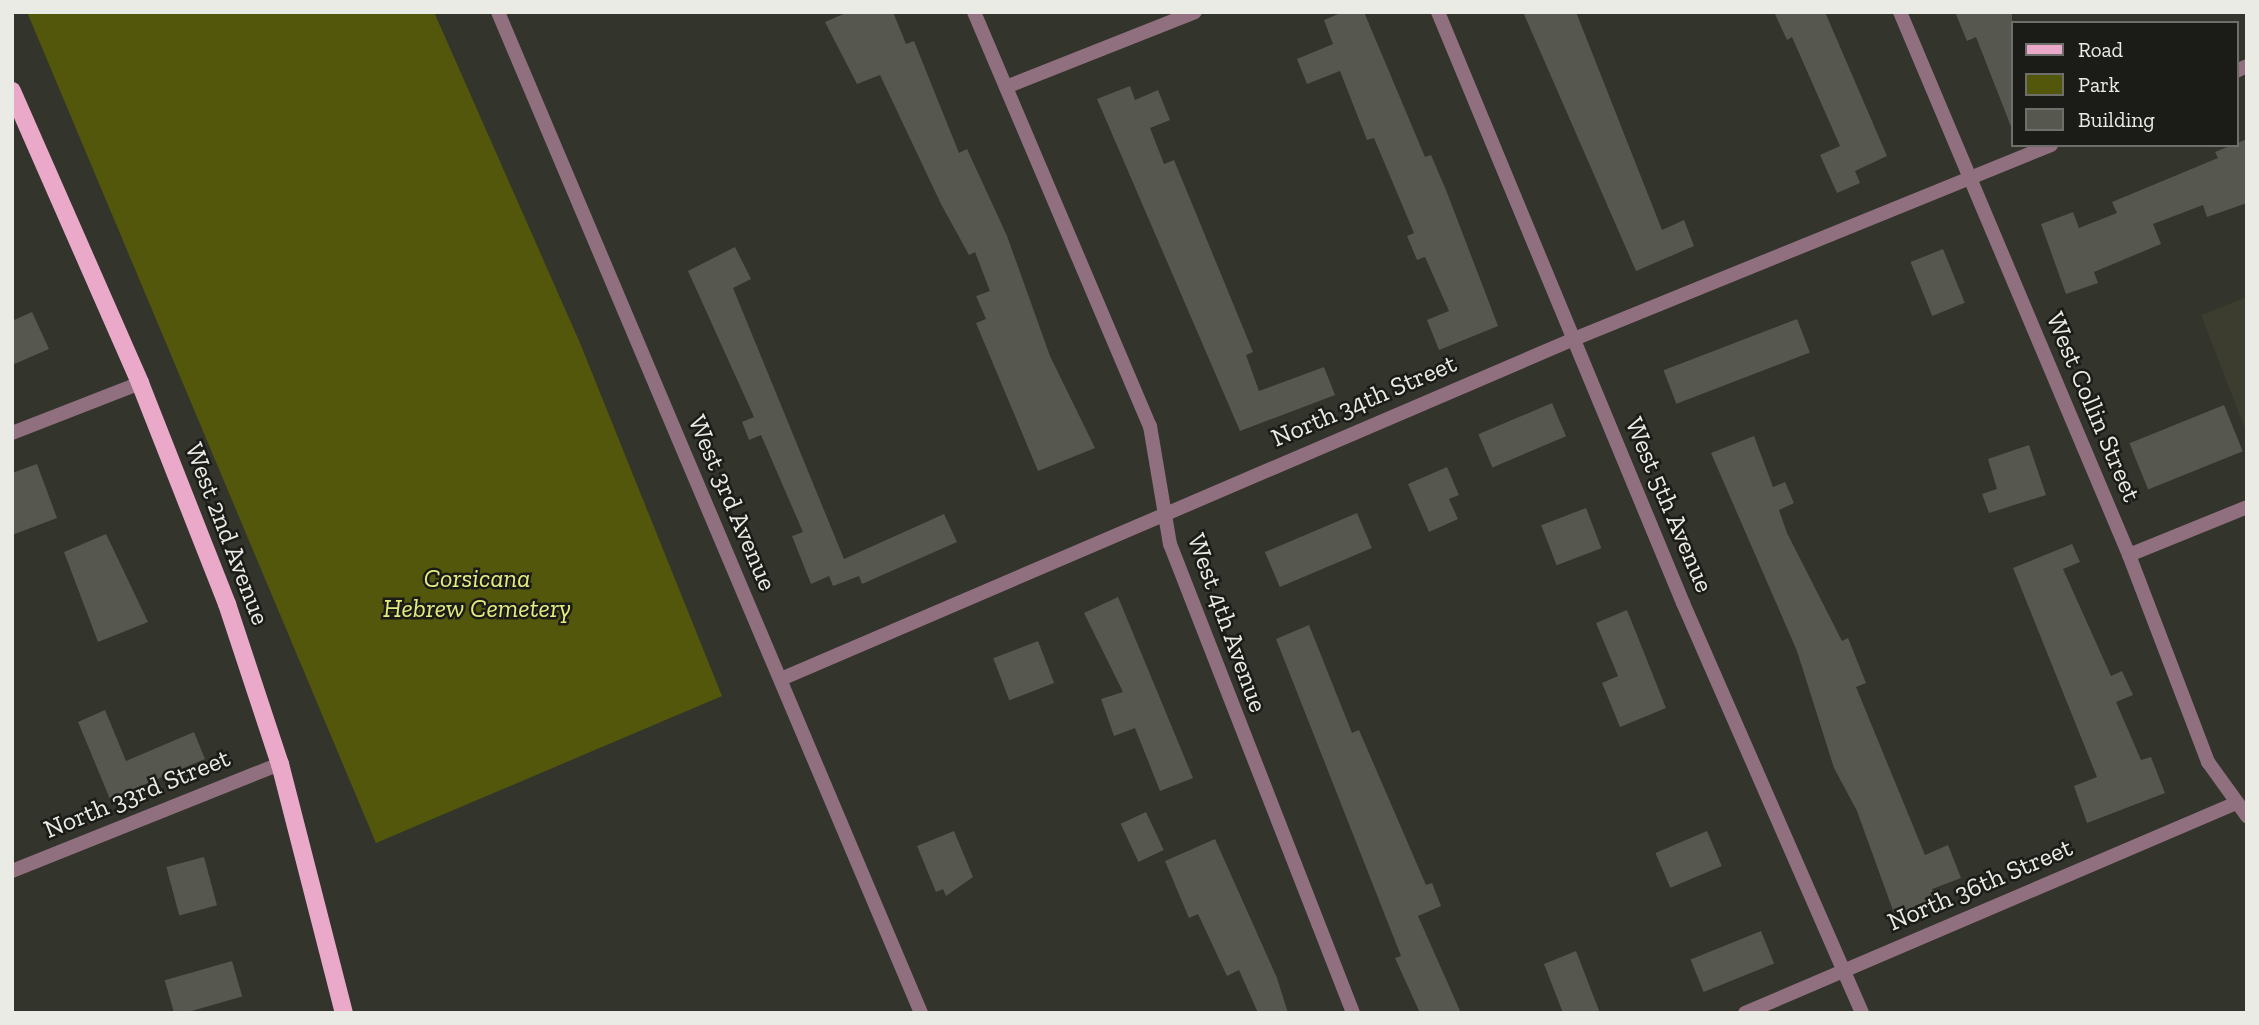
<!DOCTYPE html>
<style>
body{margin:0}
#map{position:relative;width:2259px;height:1025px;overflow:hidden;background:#33342c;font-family:"Zilla Slab",serif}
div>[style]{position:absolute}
.built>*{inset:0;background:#3c3d2e}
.green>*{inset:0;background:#53570b}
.building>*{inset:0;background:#56574e;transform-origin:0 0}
.minor>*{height:14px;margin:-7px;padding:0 7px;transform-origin:7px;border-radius:7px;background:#906f7f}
.primary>*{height:18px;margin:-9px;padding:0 9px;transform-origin:9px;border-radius:9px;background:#eba9c9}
span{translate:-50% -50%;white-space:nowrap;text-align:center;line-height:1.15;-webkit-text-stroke:5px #1b1b18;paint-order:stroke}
.street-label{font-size:26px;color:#eaebe5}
.park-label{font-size:26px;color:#e4ec7f;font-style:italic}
.frame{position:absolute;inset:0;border:14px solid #eaebe5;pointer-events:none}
.legend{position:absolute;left:2011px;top:21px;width:228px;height:126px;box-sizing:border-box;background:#1b1b18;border:2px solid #6e6e6a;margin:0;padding:9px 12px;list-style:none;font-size:21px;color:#eaebe5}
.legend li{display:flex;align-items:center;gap:14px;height:35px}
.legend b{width:35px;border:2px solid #6e6e6a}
</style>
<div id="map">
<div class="built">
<i style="clip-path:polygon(2247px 297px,2247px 434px,2201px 315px)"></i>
</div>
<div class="green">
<i style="clip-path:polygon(27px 12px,434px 12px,580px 343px,722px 696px,376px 843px)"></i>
</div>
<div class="building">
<i style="clip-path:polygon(848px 12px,893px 12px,906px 44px,914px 41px,959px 153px,967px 149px,1007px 236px,1050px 356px,1095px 448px,1038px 471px,976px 323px,986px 319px,976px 296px,990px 291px,975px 252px,969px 255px,941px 204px,880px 75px,857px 84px,825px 22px)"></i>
<i style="clip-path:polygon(1343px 12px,1364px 12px,1425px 157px,1431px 155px,1446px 190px,1498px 326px,1439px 350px,1427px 320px,1449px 311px,1425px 257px,1417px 260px,1407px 236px,1414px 233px,1374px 138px,1367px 140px,1340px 71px,1307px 84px,1297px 59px,1333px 44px,1324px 20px)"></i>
<i style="clip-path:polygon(1523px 12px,1576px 12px,1662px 230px,1684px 220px,1694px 246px,1636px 271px)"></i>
<i style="clip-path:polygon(1774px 12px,1825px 12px,1887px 156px,1855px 171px,1860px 183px,1837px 193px,1820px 155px,1840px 146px,1792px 37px,1787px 40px)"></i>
<i style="clip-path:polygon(1955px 12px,2012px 12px,2012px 129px,1976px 37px,1967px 41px)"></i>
<i style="clip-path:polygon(1130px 86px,1135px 100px,1158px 90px,1170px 120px,1150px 128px,1164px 164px,1174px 160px,1253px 352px,1246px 355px,1259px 391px,1324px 367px,1335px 395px,1240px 431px,1097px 99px)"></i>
<i style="clip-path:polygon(2247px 139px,2247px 203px,2207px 217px,2203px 205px,2153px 224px,2161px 244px,2094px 272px,2098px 283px,2066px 294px,2041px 224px,2073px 212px,2079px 228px,2117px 213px,2112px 202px,2218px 158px,2215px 152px)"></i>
<i style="clip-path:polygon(735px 247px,751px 279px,733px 288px,844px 559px,944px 514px,957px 542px,862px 584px,859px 576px,833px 586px,829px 576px,811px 584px,792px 536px,803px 532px,761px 435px,749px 440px,742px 422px,754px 417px,688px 271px)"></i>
<i style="left:1943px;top:249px;width:58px;height:35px;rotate:68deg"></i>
<i style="clip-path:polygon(32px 312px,49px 349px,12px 365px,12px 321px)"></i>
<i style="left:1797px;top:319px;width:36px;height:143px;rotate:69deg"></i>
<i style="left:1552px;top:403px;width:36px;height:80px;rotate:67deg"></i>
<i style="left:2224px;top:405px;width:50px;height:102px;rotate:68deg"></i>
<i style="clip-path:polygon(1754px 436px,1773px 487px,1785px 482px,1794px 503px,1779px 510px,1787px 533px,1842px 641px,1848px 638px,1866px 683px,1856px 687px,1925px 855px,1948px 845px,1961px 878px,1932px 889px,1936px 899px,1895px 916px,1857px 811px,1834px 768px,1797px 651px,1711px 453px)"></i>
<i style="clip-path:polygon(2029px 445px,2046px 495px,1989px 513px,1982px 494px,1997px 489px,1988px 459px)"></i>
<i style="clip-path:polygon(37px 464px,57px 518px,12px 535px,12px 473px)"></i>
<i style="clip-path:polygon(1447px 467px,1459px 495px,1449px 499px,1458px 519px,1429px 532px,1408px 484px)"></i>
<i style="left:1586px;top:508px;width:43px;height:48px;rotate:69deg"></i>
<i style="left:1357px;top:513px;width:38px;height:100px;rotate:67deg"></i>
<i style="clip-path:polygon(106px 534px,148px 622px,98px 642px,64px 552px)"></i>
<i style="clip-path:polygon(2072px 544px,2080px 562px,2063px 569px,2111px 676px,2122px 671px,2133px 695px,2116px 702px,2141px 760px,2151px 757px,2165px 793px,2087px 823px,2074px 786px,2097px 777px,2013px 568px)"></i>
<i style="clip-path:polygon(1118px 597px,1193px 778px,1160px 791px,1135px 728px,1114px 736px,1101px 699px,1123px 692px,1084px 613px)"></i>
<i style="clip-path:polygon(1627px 610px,1666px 708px,1620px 727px,1602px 683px,1618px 676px,1596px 623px)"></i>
<i style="clip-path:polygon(1309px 625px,1352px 733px,1359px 730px,1426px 885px,1432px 883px,1441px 906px,1418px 916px,1461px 1013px,1420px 1013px,1395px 958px,1401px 956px,1276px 639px)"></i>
<i style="left:1038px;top:641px;width:45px;height:48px;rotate:69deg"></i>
<i style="clip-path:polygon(105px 710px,126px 761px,194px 732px,205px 759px,110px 799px,78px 722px)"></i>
<i style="left:1146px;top:812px;width:42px;height:28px;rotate:65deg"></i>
<i style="clip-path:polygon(954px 831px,973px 877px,946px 896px,943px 889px,936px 892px,917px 846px)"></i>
<i style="left:1707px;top:831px;width:38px;height:56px;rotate:67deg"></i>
<i style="clip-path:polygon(1215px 839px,1277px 978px,1288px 1013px,1258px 1013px,1239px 970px,1227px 976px,1198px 914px,1189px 918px,1165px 861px)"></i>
<i style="left:204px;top:857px;width:50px;height:39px;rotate:75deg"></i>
<i style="left:1761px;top:931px;width:35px;height:76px;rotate:68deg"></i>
<i style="clip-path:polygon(1576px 951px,1600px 1013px,1563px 1013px,1544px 964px)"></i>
<i style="left:232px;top:961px;width:37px;height:70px;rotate:74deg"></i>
</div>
<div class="minor">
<i style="left:498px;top:12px;width:1087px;rotate:67.09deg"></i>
<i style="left:974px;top:12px;width:450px;rotate:67deg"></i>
<i style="left:1150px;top:426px;width:120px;rotate:80.4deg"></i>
<i style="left:1170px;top:544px;width:503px;rotate:68.68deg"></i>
<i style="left:1438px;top:12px;width:640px;rotate:67.48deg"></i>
<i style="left:1683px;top:603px;width:447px;rotate:66.4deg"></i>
<i style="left:1900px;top:12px;width:589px;rotate:67.13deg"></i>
<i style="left:2129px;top:555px;width:222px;rotate:69.1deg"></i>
<i style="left:2208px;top:762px;width:67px;rotate:54.2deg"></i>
<i style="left:2236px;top:71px;width:12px;rotate:-24deg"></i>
<i style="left:1006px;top:87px;width:203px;rotate:-21.6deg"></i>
<i style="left:12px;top:433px;width:137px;rotate:-21.3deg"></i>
<i style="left:2129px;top:555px;width:127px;rotate:-22.1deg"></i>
<i style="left:781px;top:679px;width:863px;rotate:-23.21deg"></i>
<i style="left:1574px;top:339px;width:515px;rotate:-22.13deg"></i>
<i style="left:12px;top:871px;width:289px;rotate:-21.8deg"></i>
<i style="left:1745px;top:1013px;width:532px;rotate:-23.14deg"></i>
</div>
<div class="primary">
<i style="left:12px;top:91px;width:319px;rotate:66.3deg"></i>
<i style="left:140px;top:383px;width:238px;rotate:68.5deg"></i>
<i style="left:227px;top:604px;width:169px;rotate:71.7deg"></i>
<i style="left:280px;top:764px;width:257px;rotate:75.6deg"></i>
</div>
<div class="street-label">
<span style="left:1364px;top:401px;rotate:-23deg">North 34th Street</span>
<span style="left:2093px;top:407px;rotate:67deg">West Collin Street</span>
<span style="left:732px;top:503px;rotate:67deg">West 3rd Avenue</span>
<span style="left:1669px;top:505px;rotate:67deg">West 5th Avenue</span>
<span style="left:227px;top:534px;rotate:69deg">West 2nd Avenue</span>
<span style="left:1227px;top:623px;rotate:70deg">West 4th Avenue</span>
<span style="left:137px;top:794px;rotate:-22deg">North 33rd Street</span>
<span style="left:1980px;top:885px;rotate:-23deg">North 36th Street</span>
</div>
<div class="park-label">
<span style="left:477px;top:594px">Corsicana<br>Hebrew Cemetery</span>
</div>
<div class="frame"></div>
<ul class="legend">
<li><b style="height:9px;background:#eba9c9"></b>Road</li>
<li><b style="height:19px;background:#53570b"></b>Park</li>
<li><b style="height:19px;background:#56574e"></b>Building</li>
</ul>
</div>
